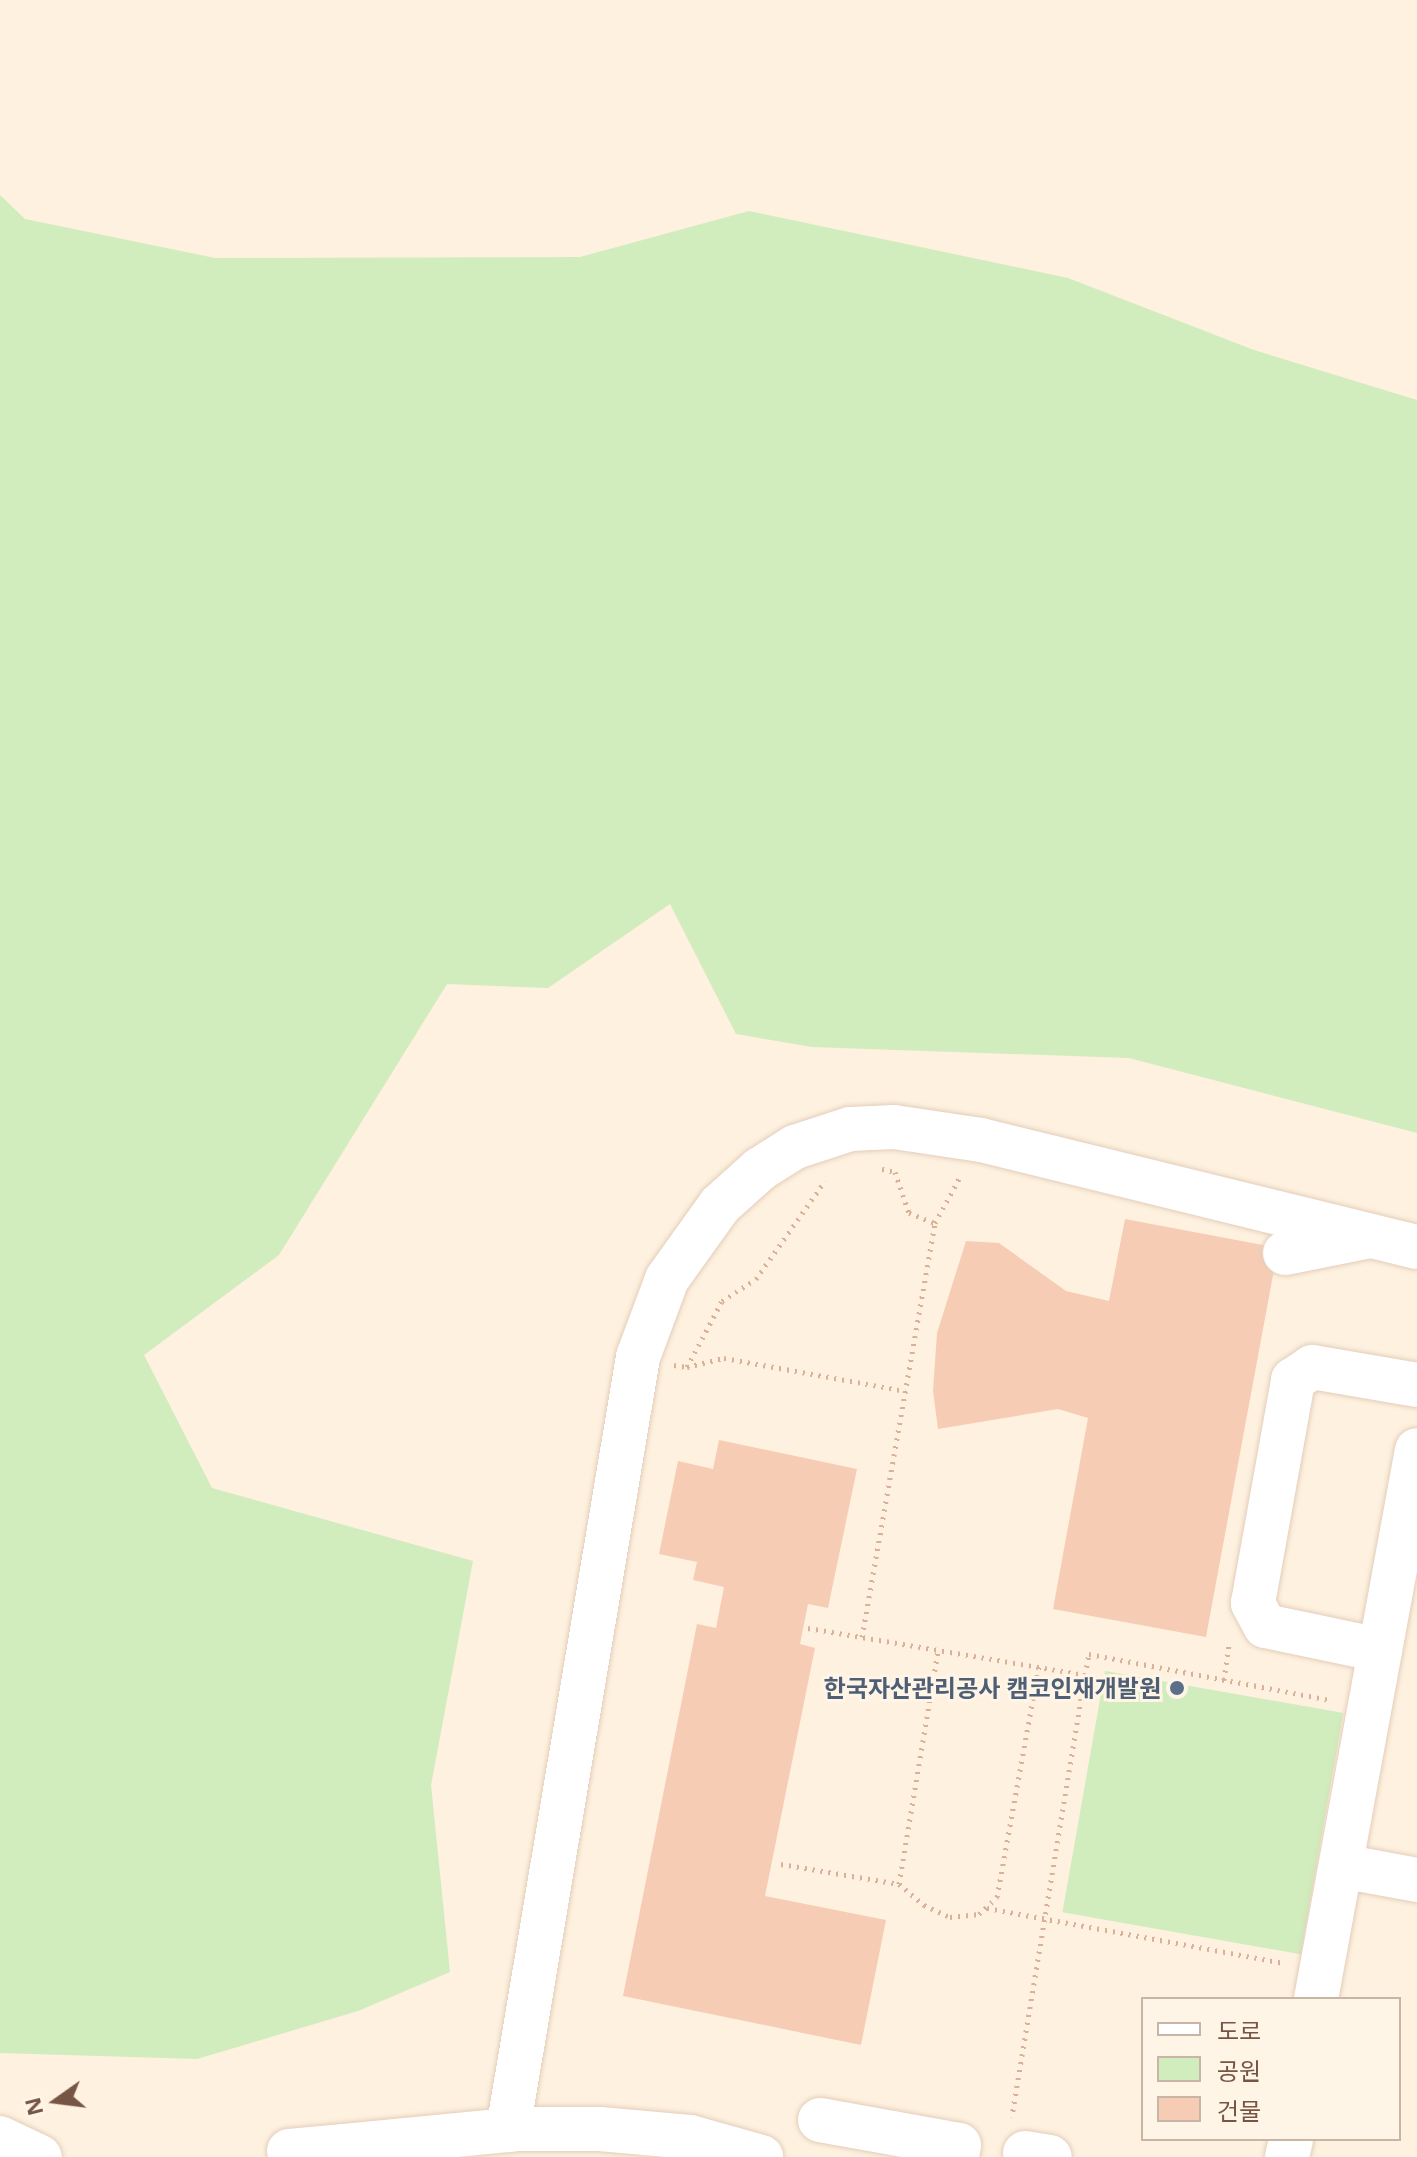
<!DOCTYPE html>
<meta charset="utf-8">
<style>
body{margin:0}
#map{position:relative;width:1417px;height:2157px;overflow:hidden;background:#fef1df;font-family:"Noto Sans","Noto Sans KR",sans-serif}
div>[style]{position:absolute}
.green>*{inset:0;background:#d1ecbd;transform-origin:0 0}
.building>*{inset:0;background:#f6cdb4}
.path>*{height:5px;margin-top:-2.5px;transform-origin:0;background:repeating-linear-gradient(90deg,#dab098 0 2px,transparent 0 8px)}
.roads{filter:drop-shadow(0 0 2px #e3cdba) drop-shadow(0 0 2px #e3cdba)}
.minor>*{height:44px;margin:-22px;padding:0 22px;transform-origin:22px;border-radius:22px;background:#fff}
.dots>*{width:22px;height:22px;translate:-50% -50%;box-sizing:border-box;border:4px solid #fff5e7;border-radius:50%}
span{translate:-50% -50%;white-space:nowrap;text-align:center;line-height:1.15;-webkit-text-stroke:6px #fff5e7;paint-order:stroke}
.service-label{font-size:24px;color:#4e5e75;font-weight:700}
.right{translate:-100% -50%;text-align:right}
.legend{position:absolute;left:1141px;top:1997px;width:260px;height:144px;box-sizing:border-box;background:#fff5e7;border:2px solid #c8b5a6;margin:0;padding:10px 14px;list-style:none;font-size:24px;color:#765545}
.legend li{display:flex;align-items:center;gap:16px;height:40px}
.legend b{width:40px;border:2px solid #c8b5a6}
.north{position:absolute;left:16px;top:2061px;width:80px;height:80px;-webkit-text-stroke:6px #fff5e7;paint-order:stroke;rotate:256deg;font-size:22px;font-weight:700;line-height:32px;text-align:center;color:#765545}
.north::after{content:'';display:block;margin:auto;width:28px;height:36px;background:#765545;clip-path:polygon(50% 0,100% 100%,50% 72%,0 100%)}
</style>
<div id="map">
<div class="green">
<i style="clip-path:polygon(0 195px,25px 219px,215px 258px,580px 257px,749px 211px,1068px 278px,1254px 350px,1417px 400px,1417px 1133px,1129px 1058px,812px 1047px,736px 1034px,670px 904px,548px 988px,447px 984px,279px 1255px,144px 1355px,212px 1488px,473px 1561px,431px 1785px,450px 1972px,358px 2011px,197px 2059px,0 2053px)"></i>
<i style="left:1105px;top:1671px;width:242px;height:245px;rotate:10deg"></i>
</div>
<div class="building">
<i style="clip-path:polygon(1125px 1219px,1278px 1248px,1206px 1637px,1053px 1609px,1088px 1418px,1058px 1409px,938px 1429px,933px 1391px,937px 1333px,966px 1241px,999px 1243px,1066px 1291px,1109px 1301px)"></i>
<i style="clip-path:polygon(719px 1440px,857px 1469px,828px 1608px,808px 1604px,800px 1644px,815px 1648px,765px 1896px,886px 1920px,861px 2045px,623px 1996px,697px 1624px,716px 1628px,724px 1587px,693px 1580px,697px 1562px,659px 1554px,678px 1461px,713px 1469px)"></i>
</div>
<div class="path">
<i style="left:882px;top:1169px;width:13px;rotate:13deg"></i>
<i style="left:895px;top:1172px;width:43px;rotate:71.1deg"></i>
<i style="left:909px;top:1213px;width:28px;rotate:21deg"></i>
<i style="left:674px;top:1365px;width:13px;rotate:9deg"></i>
<i style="left:687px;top:1367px;width:38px;rotate:-14deg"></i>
<i style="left:724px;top:1358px;width:184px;rotate:10.3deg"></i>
<i style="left:687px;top:1367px;width:75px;rotate:-62.1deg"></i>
<i style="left:722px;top:1301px;width:40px;rotate:-32.9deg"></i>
<i style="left:756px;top:1279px;width:120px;rotate:-54.9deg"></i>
<i style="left:808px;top:1628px;width:281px;rotate:9.6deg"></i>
<i style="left:1085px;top:1675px;width:448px;rotate:99.4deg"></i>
<i style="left:862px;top:1637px;width:420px;rotate:-80deg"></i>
<i style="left:935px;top:1223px;width:55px;rotate:-61.6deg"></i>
<i style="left:1085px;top:1675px;width:21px;rotate:-79deg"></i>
<i style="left:1089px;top:1654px;width:246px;rotate:10.8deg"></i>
<i style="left:1224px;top:1680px;width:35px;rotate:-82deg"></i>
<i style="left:781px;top:1864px;width:120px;rotate:9.6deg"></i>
<i style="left:899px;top:1884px;width:237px;rotate:-80.5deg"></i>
<i style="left:899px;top:1884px;width:33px;rotate:40deg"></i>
<i style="left:924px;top:1905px;width:29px;rotate:25deg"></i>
<i style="left:950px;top:1917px;width:29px;rotate:-6deg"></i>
<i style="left:979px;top:1914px;width:25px;rotate:-43deg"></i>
<i style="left:997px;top:1897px;width:234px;rotate:-79.7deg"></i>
<i style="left:987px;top:1908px;width:302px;rotate:10.5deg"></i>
</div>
<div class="roads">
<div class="minor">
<i style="left:1285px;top:1253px;width:82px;rotate:-11.3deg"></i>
<i style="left:1380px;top:1650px;width:117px;rotate:-168.2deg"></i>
<i style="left:1265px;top:1626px;width:26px;rotate:-118deg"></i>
<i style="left:1253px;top:1603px;width:227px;rotate:-79.8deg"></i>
<i style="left:1293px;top:1380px;width:23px;rotate:-34deg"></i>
<i style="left:1312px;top:1367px;width:107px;rotate:9.7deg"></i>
<i style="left:1341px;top:1866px;width:77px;rotate:10.4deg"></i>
<i style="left:1316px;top:1999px;width:558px;rotate:-79.58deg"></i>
<i style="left:820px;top:2120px;width:141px;rotate:10.2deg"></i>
<i style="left:959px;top:2145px;width:12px;rotate:99deg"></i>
<i style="left:508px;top:2130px;width:784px;rotate:-80.45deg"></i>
<i style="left:638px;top:1357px;width:83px;rotate:-69.6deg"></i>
<i style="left:667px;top:1279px;width:91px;rotate:-54.4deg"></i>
<i style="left:720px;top:1205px;width:54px;rotate:-42deg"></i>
<i style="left:760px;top:1169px;width:41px;rotate:-32.2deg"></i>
<i style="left:795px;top:1147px;width:58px;rotate:-18.1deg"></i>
<i style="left:850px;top:1129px;width:44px;rotate:-2.6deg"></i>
<i style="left:894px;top:1127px;width:88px;rotate:8.5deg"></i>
<i style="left:981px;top:1140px;width:449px;rotate:13.8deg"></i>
<i style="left:0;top:2138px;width:44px;rotate:25.4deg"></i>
<i style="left:289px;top:2151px;width:55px;rotate:-5.2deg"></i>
<i style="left:1025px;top:2153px;width:25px;rotate:9deg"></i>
<i style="left:343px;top:2157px;width:11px;rotate:-85deg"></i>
<i style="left:344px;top:2146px;width:174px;rotate:-5.6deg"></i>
<i style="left:517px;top:2129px;width:83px"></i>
<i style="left:600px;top:2129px;width:90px;rotate:5.1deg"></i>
<i style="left:690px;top:2137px;width:74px;rotate:15.7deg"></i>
<i style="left:1287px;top:2157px;width:18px;rotate:-77deg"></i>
</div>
</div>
<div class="dots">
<i style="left:1177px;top:1688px;background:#5c6f8a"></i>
</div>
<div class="service-label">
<span class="right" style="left:1161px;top:1688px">한국자산관리공사 캠코인재개발원</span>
</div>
<ul class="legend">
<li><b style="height:10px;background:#fff"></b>도로</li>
<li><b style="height:22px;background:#d1ecbd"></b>공원</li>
<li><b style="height:22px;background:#f6cdb4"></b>건물</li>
</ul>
<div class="north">N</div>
</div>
